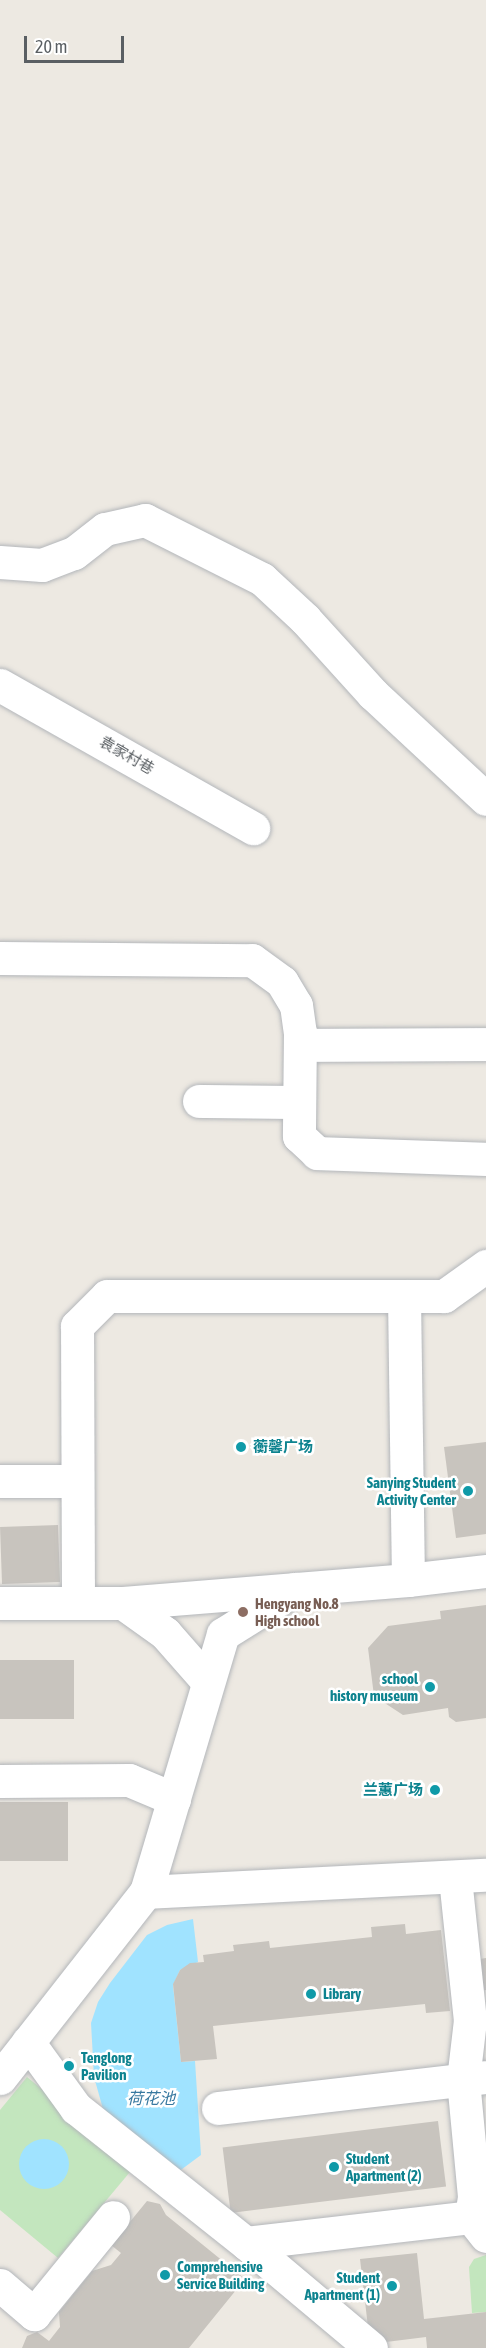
<!DOCTYPE html>
<meta charset="utf-8">
<style>
body{margin:0}
#map{position:relative;width:486px;height:2348px;overflow:hidden;background:#ede9e2;font-family:"Asap Condensed","Noto Sans SC",sans-serif}
div>[style]{position:absolute}
.green>*{inset:0;background:#c3e6be}
.water>*{inset:0;background:#a0e3ff}
.round{border-radius:50%}
.building>*{inset:0;background:#c8c4be;transform-origin:0 0}
.roads{filter:drop-shadow(0 0 2px #b3b6ba) drop-shadow(0 0 2px #b3b6ba)}
.minor>*{height:33px;margin:-16.5px;padding:0 16.5px;transform-origin:16.5px;border-radius:16.5px;background:#fff}
.dots>*{width:16px;height:16px;translate:-50% -50%;box-sizing:border-box;border:3px solid #fff;border-radius:50%}
span{translate:-50% -50%;white-space:nowrap;text-align:center;line-height:1.15;-webkit-text-stroke:5px #fff;paint-order:stroke}
.street-label{font-size:15px;color:#5a5f63}
.culture-label{font-size:15px;color:#0d838f;font-weight:700}
.left{translate:0 -50%;text-align:left}
.right{translate:-100% -50%;text-align:right}
.education-label{font-size:15px;color:#785e54;font-weight:700}
.water-label{font-size:16px;color:#3879a0;font-style:italic}
.scale{position:absolute;left:24px;top:36px;width:100px;height:27px;box-sizing:border-box;border:3px solid #5a5f63;border-top:0;padding-left:8px;font-size:18px;line-height:21px;white-space:nowrap;color:#5a5f63;-webkit-text-stroke:4px #fff;paint-order:stroke}
</style>
<div id="map">
<div class="green">
<i style="clip-path:polygon(27px 2077px,135px 2166px,58px 2258px,0 2210px,0 2110px)"></i>
<i style="clip-path:polygon(486px 2255px,486px 2312px,472px 2313px,469px 2267px,474px 2259px)"></i>
</div>
<div class="water">
<i style="clip-path:polygon(193px 1919px,198px 1962px,180px 1970px,173px 1985px,181px 2062px,195px 2061px,201px 2155px,174px 2175px,103px 2109px,94px 2077px,91px 2023px,98px 2002px,110px 1983px,147px 1935px,167px 1925px)"></i>
<i class="round" style="left:19px;top:2139px;width:50px;height:50px"></i>
</div>
<div class="building">
<i style="clip-path:polygon(486px 1442px,486px 1534px,456px 1538px,444px 1447px)"></i>
<i style="left:58px;top:1525px;width:57px;height:58px;rotate:88deg"></i>
<i style="clip-path:polygon(486px 1605px,486px 1718px,456px 1722px,449px 1717px,448px 1708px,403px 1715px,374px 1696px,368px 1648px,388px 1626px,441px 1619px,440px 1611px)"></i>
<i style="left:0;top:1660px;width:74px;height:59px"></i>
<i style="left:0;top:1802px;width:68px;height:59px"></i>
<i style="clip-path:polygon(405px 1924px,406px 1934px,441px 1930px,450px 2011px,426px 2013px,425px 2004px,213px 2026px,217px 2059px,181px 2062px,173px 1984px,180px 1970px,190px 1963px,204px 1962px,203px 1955px,234px 1951px,233px 1945px,269px 1941px,270px 1948px,372px 1937px,371px 1927px)"></i>
<i style="clip-path:polygon(486px 1958px,486px 1990px,477px 1991px,473px 1960px)"></i>
<i style="left:70px;top:2057px;width:12px;height:13px;rotate:55deg"></i>
<i style="left:438px;top:2121px;width:66px;height:217px;rotate:83deg"></i>
<i style="clip-path:polygon(147px 2201px,160px 2204px,166px 2215px,245px 2279px,189px 2348px,22px 2348px,27px 2336px,37px 2332px,49px 2341px,60px 2327px,59px 2312px,92px 2271px,111px 2265px,121px 2253px,111px 2245px)"></i>
<i style="clip-path:polygon(417px 2253px,424px 2319px,486px 2312px,486px 2348px,427px 2348px,426px 2337px,370px 2344px,360px 2259px)"></i>
</div>
<div class="roads">
<div class="minor">
<i style="left:0;top:562px;width:42px;rotate:4.1deg"></i>
<i style="left:42px;top:565px;width:34px;rotate:-21deg"></i>
<i style="left:74px;top:553px;width:39px;rotate:-38deg"></i>
<i style="left:105px;top:529px;width:41px;rotate:-12.7deg"></i>
<i style="left:145px;top:520px;width:131px;rotate:26.8deg"></i>
<i style="left:262px;top:579px;width:59px;rotate:42.9deg"></i>
<i style="left:305px;top:619px;width:101px;rotate:47.8deg"></i>
<i style="left:373px;top:694px;width:154px;rotate:42.9deg"></i>
<i style="left:0;top:685px;width:291px;rotate:29.5deg"></i>
<i style="left:0;top:958px;width:252px;rotate:0.5deg"></i>
<i style="left:252px;top:960px;width:37px;rotate:36deg"></i>
<i style="left:282px;top:982px;width:27px;rotate:59deg"></i>
<i style="left:296px;top:1005px;width:27px;rotate:82deg"></i>
<i style="left:300px;top:1032px;width:104px;rotate:90.6deg"></i>
<i style="left:299px;top:1136px;width:25px;rotate:43deg"></i>
<i style="left:317px;top:1153px;width:169px;rotate:2deg"></i>
<i style="left:300px;top:1045px;width:186px;rotate:-0.3deg"></i>
<i style="left:199px;top:1101px;width:100px;rotate:0.6deg"></i>
<i style="left:404px;top:1296px;width:284px;rotate:89.2deg"></i>
<i style="left:0;top:1481px;width:77px"></i>
<i style="left:0;top:1603px;width:123px"></i>
<i style="left:123px;top:1603px;width:52px;rotate:35.5deg"></i>
<i style="left:165px;top:1633px;width:65px;rotate:48.7deg"></i>
<i style="left:78px;top:1603px;width:277px;rotate:-90.2deg"></i>
<i style="left:77px;top:1326px;width:42px;rotate:-45deg"></i>
<i style="left:107px;top:1296px;width:337px"></i>
<i style="left:444px;top:1296px;width:52px;rotate:-35.5deg"></i>
<i style="left:123px;top:1603px;width:286px;rotate:-4.6deg"></i>
<i style="left:408px;top:1580px;width:79px;rotate:-6.6deg"></i>
<i style="left:0;top:1781px;width:129px;rotate:-0.4deg"></i>
<i style="left:129px;top:1780px;width:49px;rotate:22.9deg"></i>
<i style="left:455px;top:1878px;width:143px;rotate:84deg"></i>
<i style="left:470px;top:2020px;width:60px;rotate:96.7deg"></i>
<i style="left:463px;top:2080px;width:118px;rotate:84.6deg"></i>
<i style="left:474px;top:2197px;width:20px;rotate:99deg"></i>
<i style="left:471px;top:2217px;width:24px;rotate:52deg"></i>
<i style="left:146px;top:1892px;width:340px;rotate:-2.9deg"></i>
<i style="left:28px;top:2042px;width:82px;rotate:54deg"></i>
<i style="left:76px;top:2108px;width:217px;rotate:38.5deg"></i>
<i style="left:246px;top:2243px;width:226px;rotate:-6.6deg"></i>
<i style="left:0;top:2078px;width:236px;rotate:-51.9deg"></i>
<i style="left:146px;top:1892px;width:269px;rotate:-73.4deg"></i>
<i style="left:223px;top:1634px;width:85px;rotate:-32deg"></i>
<i style="left:218px;top:2108px;width:268px;rotate:-6.6deg"></i>
<i style="left:246px;top:2243px;width:163px;rotate:40deg"></i>
<i style="left:0;top:2285px;width:45px;rotate:40.5deg"></i>
<i style="left:34px;top:2314px;width:125px;rotate:-50.8deg"></i>
</div>
</div>
<div class="dots">
<i style="left:241px;top:1447px;background:#0f9aa8"></i>
<i style="left:468px;top:1491px;background:#0f9aa8"></i>
<i style="left:243px;top:1612px;background:#8d6e63"></i>
<i style="left:430px;top:1687px;background:#0f9aa8"></i>
<i style="left:435px;top:1790px;background:#0f9aa8"></i>
<i style="left:311px;top:1994px;background:#0f9aa8"></i>
<i style="left:69px;top:2066px;background:#0f9aa8"></i>
<i style="left:334px;top:2167px;background:#0f9aa8"></i>
<i style="left:165px;top:2275px;background:#0f9aa8"></i>
<i style="left:392px;top:2286px;background:#0f9aa8"></i>
</div>
<div class="street-label">
<span style="left:127px;top:755px;rotate:30deg">袁家村巷</span>
</div>
<div class="culture-label">
<span class="left" style="left:253px;top:1447px">蘅馨广场</span>
<span class="right" style="left:456px;top:1491px">Sanying Student<br>Activity Center</span>
<span class="right" style="left:418px;top:1687px">school<br>history museum</span>
<span class="right" style="left:423px;top:1790px">兰蕙广场</span>
<span class="left" style="left:323px;top:1994px">Library</span>
<span class="left" style="left:81px;top:2066px">Tenglong<br>Pavilion</span>
<span class="left" style="left:346px;top:2167px">Student<br>Apartment (2)</span>
<span class="left" style="left:177px;top:2275px">Comprehensive<br>Service Building</span>
<span class="right" style="left:380px;top:2286px">Student<br>Apartment (1)</span>
</div>
<div class="education-label">
<span class="left" style="left:255px;top:1612px">Hengyang No.8<br>High school</span>
</div>
<div class="water-label">
<span style="left:151px;top:2098px">荷花池</span>
</div>
<div class="scale">20 m</div>
</div>
